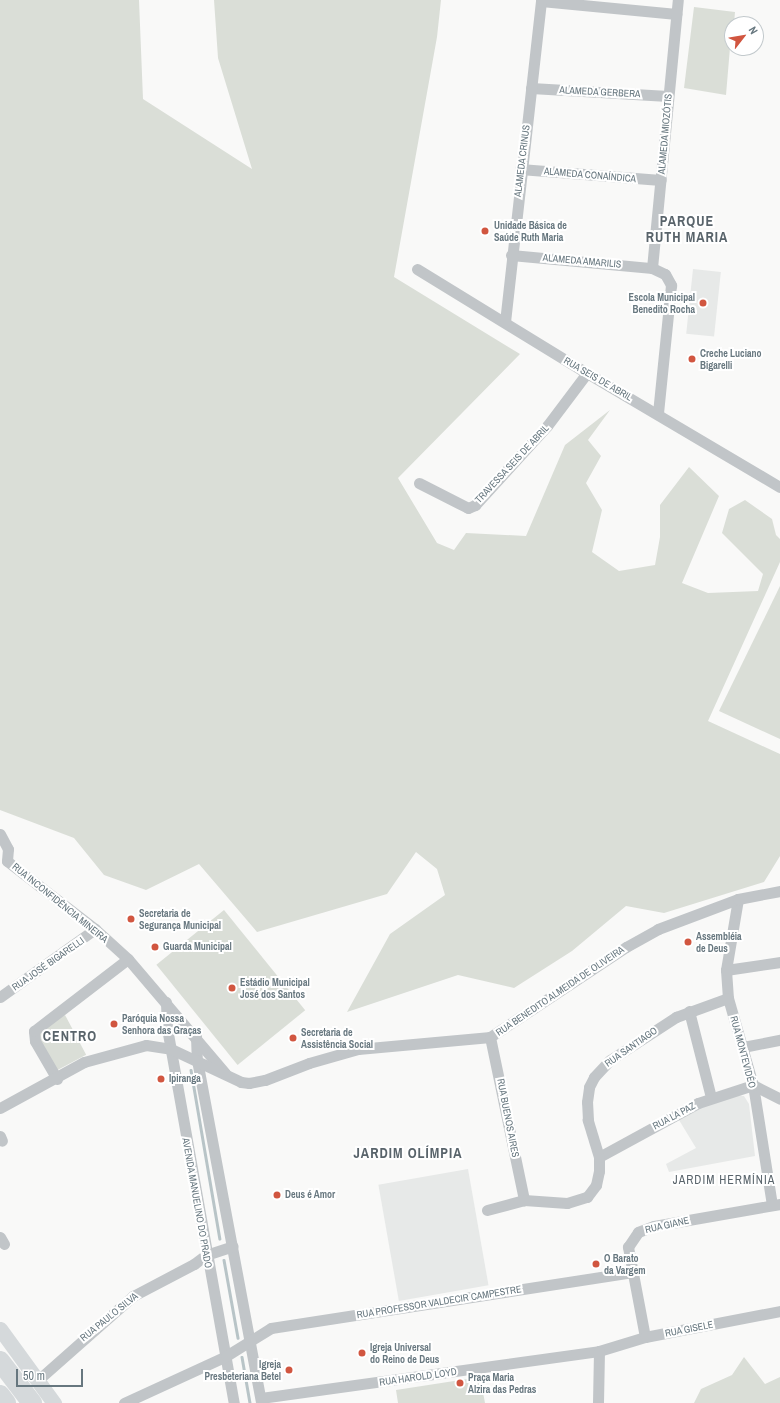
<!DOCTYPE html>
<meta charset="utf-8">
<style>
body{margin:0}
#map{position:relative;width:780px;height:1403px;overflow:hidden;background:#f9f9f8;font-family:"Archivo Narrow",sans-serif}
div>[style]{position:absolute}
.built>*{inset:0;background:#e7e9e8;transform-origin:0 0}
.green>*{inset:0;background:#daded7;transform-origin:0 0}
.stream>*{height:2.5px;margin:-1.25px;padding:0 1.25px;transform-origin:1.25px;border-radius:1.25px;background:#b8c4c7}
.street>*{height:11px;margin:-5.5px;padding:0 5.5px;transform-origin:5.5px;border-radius:5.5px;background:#c1c5c8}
.secondary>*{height:15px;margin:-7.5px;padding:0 7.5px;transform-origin:7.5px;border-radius:7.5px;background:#d5d9db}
.highway>*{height:20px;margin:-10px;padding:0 10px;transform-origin:10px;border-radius:10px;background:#d5d9db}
.dots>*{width:11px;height:11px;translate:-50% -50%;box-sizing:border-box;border:2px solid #fff;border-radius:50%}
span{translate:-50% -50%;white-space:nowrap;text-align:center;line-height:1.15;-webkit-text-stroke:4px #fff;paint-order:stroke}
.street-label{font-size:10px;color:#67777f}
.poi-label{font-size:10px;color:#67777f;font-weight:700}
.left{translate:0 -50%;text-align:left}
.right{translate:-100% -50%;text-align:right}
.quarter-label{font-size:12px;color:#59646b;letter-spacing:1px}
.district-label{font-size:14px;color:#59646b;font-weight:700;letter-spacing:1px}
.north{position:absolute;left:724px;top:16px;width:40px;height:40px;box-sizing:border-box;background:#fff;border:1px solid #c2c9cc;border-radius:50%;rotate:59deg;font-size:11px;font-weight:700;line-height:16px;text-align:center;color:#67777f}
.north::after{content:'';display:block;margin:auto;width:14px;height:18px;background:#d15640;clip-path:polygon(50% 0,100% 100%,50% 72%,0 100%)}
.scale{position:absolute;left:16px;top:1369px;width:67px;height:18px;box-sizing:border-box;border:2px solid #67777f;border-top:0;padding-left:5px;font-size:12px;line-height:14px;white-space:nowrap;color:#67777f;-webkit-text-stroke:3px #fff;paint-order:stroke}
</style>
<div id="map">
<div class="built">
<i style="left:693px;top:269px;width:28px;height:65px;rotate:6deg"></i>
<i style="clip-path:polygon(735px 1095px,744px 1096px,749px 1104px,755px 1156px,669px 1172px,666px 1164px,696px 1148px,679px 1120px,707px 1105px)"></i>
<i style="left:468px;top:1169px;width:118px;height:91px;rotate:80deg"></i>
</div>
<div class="green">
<i style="clip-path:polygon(0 0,139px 0,143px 99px,252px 169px,218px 58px,214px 0,441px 0,437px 37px,394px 277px,520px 354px,398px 478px,437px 543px,454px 550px,466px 533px,526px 536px,565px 445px,610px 410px,588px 440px,601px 456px,586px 483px,602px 510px,592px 552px,619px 571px,655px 565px,660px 537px,660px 505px,689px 467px,719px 496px,682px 583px,708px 593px,758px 591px,763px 574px,722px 533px,729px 509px,745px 500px,772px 519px,776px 535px,780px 539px,780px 562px,708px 721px,780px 754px,780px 856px,764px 882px,664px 913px,626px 906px,572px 951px,514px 988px,458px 975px,347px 1012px,390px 934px,445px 895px,437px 869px,416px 852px,387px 894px,257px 932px,199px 864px,146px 890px,104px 875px,74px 838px,0 810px)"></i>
<i style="clip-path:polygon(694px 7px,735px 12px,734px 24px,732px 24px,726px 95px,684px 88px)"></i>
<i style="clip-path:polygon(780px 586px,780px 739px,719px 711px)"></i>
<i style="left:224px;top:910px;width:129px;height:87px;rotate:51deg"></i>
<i style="left:65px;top:1015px;width:45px;height:35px;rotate:62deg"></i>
<i style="clip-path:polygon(744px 1357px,765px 1384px,780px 1377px,780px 1403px,694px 1403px,701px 1389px,732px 1375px)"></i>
<i style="clip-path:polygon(480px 1377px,485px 1403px,398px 1403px,396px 1390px)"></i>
</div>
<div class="stream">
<i style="left:191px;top:1070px;width:171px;rotate:80.3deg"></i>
<i style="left:224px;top:1260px;width:79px;rotate:79.8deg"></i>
<i style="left:242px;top:1357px;width:47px;rotate:80.1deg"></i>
</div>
<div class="street">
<i style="left:541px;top:1px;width:136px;rotate:5.5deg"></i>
<i style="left:531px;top:88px;width:137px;rotate:3.3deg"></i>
<i style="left:520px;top:169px;width:141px;rotate:4.5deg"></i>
<i style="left:511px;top:255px;width:142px;rotate:5.3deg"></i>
<i style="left:652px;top:268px;width:14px;rotate:25deg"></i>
<i style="left:665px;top:274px;width:13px;rotate:61deg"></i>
<i style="left:671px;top:285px;width:129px;rotate:95.8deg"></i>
<i style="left:652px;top:268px;width:269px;rotate:-84.5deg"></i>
<i style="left:417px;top:269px;width:199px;rotate:31.5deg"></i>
<i style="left:587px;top:373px;width:224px;rotate:30.6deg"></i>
<i style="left:505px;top:322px;width:324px;rotate:-83.6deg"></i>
<i style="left:419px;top:483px;width:55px;rotate:27deg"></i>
<i style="left:468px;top:508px;width:8px;rotate:-23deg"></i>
<i style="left:475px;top:505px;width:107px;rotate:-47.7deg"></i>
<i style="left:547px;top:426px;width:66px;rotate:-53deg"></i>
<i style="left:0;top:834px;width:17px;rotate:62deg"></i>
<i style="left:8px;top:849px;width:12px;rotate:95deg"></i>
<i style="left:7px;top:861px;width:111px;rotate:37.7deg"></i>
<i style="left:95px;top:929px;width:45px;rotate:42.3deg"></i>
<i style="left:128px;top:959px;width:150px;rotate:49.6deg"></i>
<i style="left:738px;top:899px;width:72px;rotate:99.6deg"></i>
<i style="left:726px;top:970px;width:28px;rotate:86deg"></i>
<i style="left:728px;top:998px;width:91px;rotate:74deg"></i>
<i style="left:753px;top:1085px;width:121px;rotate:81deg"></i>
<i style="left:726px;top:970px;width:55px;rotate:-8.4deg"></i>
<i style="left:0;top:997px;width:117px;rotate:-35.6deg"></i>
<i style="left:166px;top:1002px;width:26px;rotate:88deg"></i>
<i style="left:167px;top:1028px;width:381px;rotate:79.9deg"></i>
<i style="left:689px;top:1011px;width:89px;rotate:75.7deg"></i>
<i style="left:196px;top:1036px;width:24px;rotate:88deg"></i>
<i style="left:197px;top:1060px;width:349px;rotate:79.4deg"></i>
<i style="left:490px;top:1037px;width:167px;rotate:78.2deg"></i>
<i style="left:743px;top:1047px;width:38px;rotate:-11deg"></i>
<i style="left:57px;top:1079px;width:44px;rotate:-120.1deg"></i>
<i style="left:35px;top:1041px;width:10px;rotate:-96deg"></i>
<i style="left:34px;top:1031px;width:118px;rotate:-37.5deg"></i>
<i style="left:753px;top:1085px;width:30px;rotate:27deg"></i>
<i style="left:0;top:1108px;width:96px;rotate:-28.7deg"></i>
<i style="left:84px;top:1062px;width:64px;rotate:-15.3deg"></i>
<i style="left:146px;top:1045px;width:25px;rotate:9deg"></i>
<i style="left:171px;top:1049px;width:77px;rotate:25.2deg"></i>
<i style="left:241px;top:1082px;width:8px;rotate:7deg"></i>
<i style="left:249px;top:1083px;width:16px;rotate:-11deg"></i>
<i style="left:265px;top:1080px;width:47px;rotate:-21.1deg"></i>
<i style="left:309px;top:1063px;width:51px;rotate:-15.9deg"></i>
<i style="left:358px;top:1049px;width:133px;rotate:-5.2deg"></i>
<i style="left:490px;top:1037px;width:163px;rotate:-33.5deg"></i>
<i style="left:626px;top:947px;width:37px;rotate:-29deg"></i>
<i style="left:658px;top:929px;width:85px;rotate:-20.6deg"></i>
<i style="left:738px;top:899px;width:43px;rotate:-10.8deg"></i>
<i style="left:0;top:1136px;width:5px;rotate:68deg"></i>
<i style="left:599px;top:1157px;width:113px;rotate:-28.6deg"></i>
<i style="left:698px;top:1103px;width:58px;rotate:-18.1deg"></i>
<i style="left:487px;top:1210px;width:38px;rotate:-15deg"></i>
<i style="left:524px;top:1200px;width:43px;rotate:4deg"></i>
<i style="left:567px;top:1203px;width:21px;rotate:-17deg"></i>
<i style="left:587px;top:1197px;width:15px;rotate:-53deg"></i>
<i style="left:596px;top:1185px;width:14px;rotate:-78deg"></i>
<i style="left:599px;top:1171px;width:14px;rotate:-90deg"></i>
<i style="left:599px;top:1157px;width:39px;rotate:-107deg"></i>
<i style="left:588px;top:1120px;width:18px;rotate:-93deg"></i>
<i style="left:587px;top:1102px;width:15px;rotate:-82deg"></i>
<i style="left:589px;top:1087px;width:11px;rotate:-63deg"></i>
<i style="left:594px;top:1077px;width:23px;rotate:-47deg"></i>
<i style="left:610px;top:1060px;width:79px;rotate:-33.1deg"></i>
<i style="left:676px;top:1017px;width:55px;rotate:-20.1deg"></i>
<i style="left:0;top:1237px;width:8px;rotate:60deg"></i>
<i style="left:645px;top:1337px;width:92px;rotate:-100.7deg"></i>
<i style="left:628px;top:1247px;width:18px;rotate:-56deg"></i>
<i style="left:638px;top:1232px;width:17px;rotate:-21deg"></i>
<i style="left:654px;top:1226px;width:128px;rotate:-9.9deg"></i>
<i style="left:38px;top:1380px;width:127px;rotate:-41.5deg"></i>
<i style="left:133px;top:1296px;width:69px;rotate:-27.7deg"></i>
<i style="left:194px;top:1264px;width:15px;rotate:-37deg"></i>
<i style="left:206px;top:1255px;width:28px;rotate:-18deg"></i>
<i style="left:261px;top:1398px;width:341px;rotate:-7.9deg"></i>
<i style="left:599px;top:1351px;width:48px;rotate:-16.9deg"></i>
<i style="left:645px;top:1337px;width:137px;rotate:-10.9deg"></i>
<i style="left:124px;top:1403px;width:112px;rotate:-24.7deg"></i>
<i style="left:226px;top:1356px;width:53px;rotate:-31.9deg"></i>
<i style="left:271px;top:1328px;width:366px;rotate:-8.8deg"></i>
<i style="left:598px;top:1403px;width:52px;rotate:-88.9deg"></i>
</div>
<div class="secondary">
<i style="left:0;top:1329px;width:92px;rotate:53.9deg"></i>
</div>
<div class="highway">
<i style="left:0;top:1361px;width:53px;rotate:52.7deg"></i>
<i style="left:0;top:1395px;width:10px;rotate:53deg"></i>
</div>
<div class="dots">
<i style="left:485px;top:231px;background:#d15640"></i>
<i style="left:703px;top:303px;background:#d15640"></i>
<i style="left:692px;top:359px;background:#d15640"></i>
<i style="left:131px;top:919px;background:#d15640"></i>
<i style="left:688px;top:942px;background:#d15640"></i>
<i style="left:155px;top:947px;background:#d15640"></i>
<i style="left:232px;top:988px;background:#d15640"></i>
<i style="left:114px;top:1024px;background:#d15640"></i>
<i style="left:293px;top:1038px;background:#d15640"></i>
<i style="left:161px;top:1079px;background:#d15640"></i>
<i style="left:277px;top:1195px;background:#d15640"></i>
<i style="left:596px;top:1264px;background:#d15640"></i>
<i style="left:362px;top:1353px;background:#d15640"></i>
<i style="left:289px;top:1370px;background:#d15640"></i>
<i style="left:460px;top:1383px;background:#d15640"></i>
</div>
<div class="street-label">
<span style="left:600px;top:92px;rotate:3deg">ALAMEDA GERBERA</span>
<span style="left:665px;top:134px;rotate:-85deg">ALAMEDA MIOZÓTIS</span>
<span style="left:522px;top:161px;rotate:-83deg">ALAMEDA CRINUS</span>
<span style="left:590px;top:175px;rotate:5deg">ALAMEDA CONAÍNDICA</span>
<span style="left:582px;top:261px;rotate:5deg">ALAMEDA AMARILIS</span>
<span style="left:598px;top:379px;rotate:30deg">RUA SEIS DE ABRIL</span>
<span style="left:512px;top:464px;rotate:-47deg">TRAVESSA SEIS DE ABRIL</span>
<span style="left:60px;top:903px;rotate:39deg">RUA INCONFIDÊNCIA MINEIRA</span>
<span style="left:48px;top:964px;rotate:-35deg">RUA JOSÉ BIGARELLI</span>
<span style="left:560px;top:991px;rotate:-34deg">RUA BENEDITO ALMEIDA DE OLIVEIRA</span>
<span style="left:631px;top:1047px;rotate:-35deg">RUA SANTIAGO</span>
<span style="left:743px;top:1052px;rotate:75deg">RUA MONTEVIDÉO</span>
<span style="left:674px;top:1116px;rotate:-28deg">RUA LA PAZ</span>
<span style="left:508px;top:1118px;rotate:79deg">RUA BUENOS AIRES</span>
<span style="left:197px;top:1203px;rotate:80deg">AVENIDA MANUELINO DO PRADO</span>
<span style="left:667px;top:1225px;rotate:-13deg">RUA GIANE</span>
<span style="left:439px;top:1302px;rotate:-9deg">RUA PROFESSOR VALDECIR CAMPESTRE</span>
<span style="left:109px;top:1317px;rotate:-39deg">RUA PAULO SILVA</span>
<span style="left:689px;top:1329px;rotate:-11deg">RUA GISELE</span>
<span style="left:418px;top:1377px;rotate:-8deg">RUA HAROLD LOYD</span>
</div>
<div class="poi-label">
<span class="left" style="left:494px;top:231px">Unidade Básica de<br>Saúde Ruth Maria</span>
<span class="right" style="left:695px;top:303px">Escola Municipal<br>Benedito Rocha</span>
<span class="left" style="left:700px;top:359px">Creche Luciano<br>Bigarelli</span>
<span class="left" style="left:139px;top:919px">Secretaria de<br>Segurança Municipal</span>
<span class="left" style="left:696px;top:942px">Assembléia<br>de Deus</span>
<span class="left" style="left:163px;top:947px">Guarda Municipal</span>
<span class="left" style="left:240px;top:988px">Estádio Municipal<br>José dos Santos</span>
<span class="left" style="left:122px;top:1024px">Paróquia Nossa<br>Senhora das Graças</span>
<span class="left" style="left:301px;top:1038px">Secretaria de<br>Assistência Social</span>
<span class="left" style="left:169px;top:1079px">Ipiranga</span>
<span class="left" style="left:285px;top:1195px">Deus é Amor</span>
<span class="left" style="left:604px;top:1264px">O Barato<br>da Vargem</span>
<span class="left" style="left:370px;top:1353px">Igreja Universal<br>do Reino de Deus</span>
<span class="right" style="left:281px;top:1370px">Igreja<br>Presbeteriana Betel</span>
<span class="left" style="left:468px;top:1383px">Praça Maria<br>Alzira das Pedras</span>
</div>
<div class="quarter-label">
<span style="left:724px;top:1181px">JARDIM HERMÍNIA</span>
</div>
<div class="district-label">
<span style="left:687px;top:229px">PARQUE<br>RUTH MARIA</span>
<span style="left:70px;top:1036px">CENTRO</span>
<span style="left:408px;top:1153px">JARDIM OLÍMPIA</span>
</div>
<div class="north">N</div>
<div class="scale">50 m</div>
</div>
